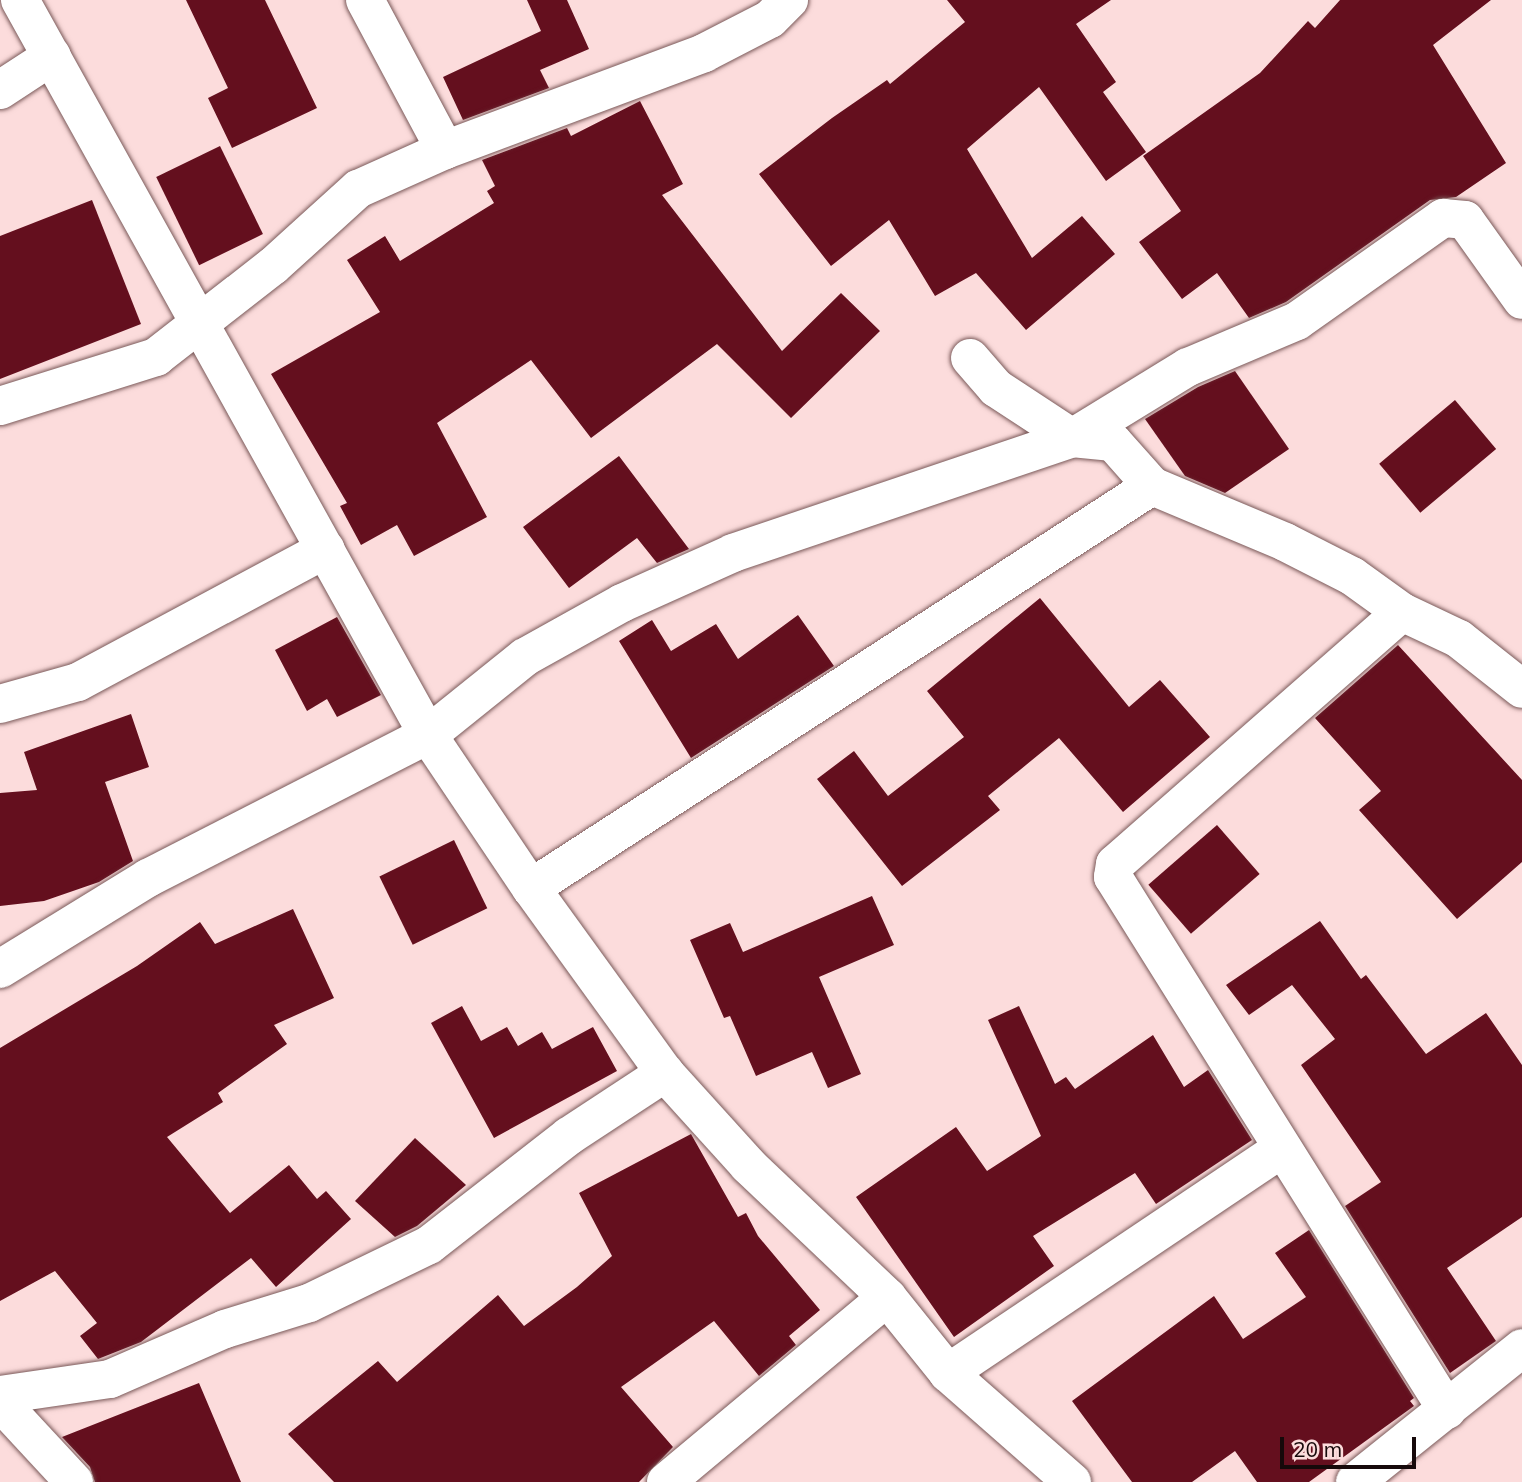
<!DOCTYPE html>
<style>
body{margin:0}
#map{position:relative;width:1522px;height:1482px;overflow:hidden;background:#fcdcdc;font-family:Mulish,sans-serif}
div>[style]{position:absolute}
.building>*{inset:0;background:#640f1e;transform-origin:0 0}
.roads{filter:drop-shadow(0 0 2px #7a5959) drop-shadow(0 0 2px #7a5959)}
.minor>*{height:38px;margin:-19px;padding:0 19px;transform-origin:19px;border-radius:19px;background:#fff}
span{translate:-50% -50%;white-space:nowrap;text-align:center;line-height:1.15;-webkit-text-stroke:7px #fcdcdc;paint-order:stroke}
.scale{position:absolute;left:1280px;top:1437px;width:136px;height:32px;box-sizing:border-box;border:4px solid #16090a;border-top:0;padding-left:9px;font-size:21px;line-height:24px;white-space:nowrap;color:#16090a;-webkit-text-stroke:5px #fcdcdc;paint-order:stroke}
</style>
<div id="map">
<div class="building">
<i style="clip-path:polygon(186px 0,265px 0,317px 108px,232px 148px,208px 98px,228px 88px)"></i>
<i style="clip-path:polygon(527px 0,567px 0,589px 49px,540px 70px,549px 88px,463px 120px,443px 77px,541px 31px)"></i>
<i style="clip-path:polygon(947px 0,1111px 0,1076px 24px,1116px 82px,1103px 92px,1146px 152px,1106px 181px,1039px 87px,967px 149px,1032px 258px,1082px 216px,1115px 254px,1026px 330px,976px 273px,935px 296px,889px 220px,831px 266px,759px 174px,832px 118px,887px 80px,890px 84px,965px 22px)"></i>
<i style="clip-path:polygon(1340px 0,1491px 0,1433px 45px,1506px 163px,1456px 197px,1430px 200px,1286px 302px,1249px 318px,1217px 273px,1182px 299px,1139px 242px,1181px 211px,1143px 156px,1260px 73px,1308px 21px,1315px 28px)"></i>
<i style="clip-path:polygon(640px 101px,683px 184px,662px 195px,782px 351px,841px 293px,880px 331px,791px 418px,717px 344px,591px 438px,531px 360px,437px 423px,487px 517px,414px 556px,397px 525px,361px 545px,340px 506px,347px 503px,271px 374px,380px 312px,347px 260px,385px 236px,400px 261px,494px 203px,487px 191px,495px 186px,482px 160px,567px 128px,571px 136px)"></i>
<i style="left:220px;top:146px;width:98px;height:71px;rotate:64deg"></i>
<i style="clip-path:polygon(92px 200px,141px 324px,0 379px,0 236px)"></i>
<i style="clip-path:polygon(1235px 371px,1289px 449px,1225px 493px,1185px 476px,1145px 419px,1198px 387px)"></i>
<i style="left:1455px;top:400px;width:64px;height:99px;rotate:50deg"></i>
<i style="clip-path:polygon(619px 456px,689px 549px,657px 563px,637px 538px,569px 588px,523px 527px)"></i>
<i style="clip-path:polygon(1040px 598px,1129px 707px,1160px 680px,1210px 737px,1123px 812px,1059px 738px,988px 796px,1000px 810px,902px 886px,817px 779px,854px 751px,888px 796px,964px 737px,927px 691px)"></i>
<i style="clip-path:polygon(798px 615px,834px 666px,691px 758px,619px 641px,652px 620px,671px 651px,716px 624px,738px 659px)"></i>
<i style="clip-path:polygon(337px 617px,381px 695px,337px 717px,327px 699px,307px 711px,275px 650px)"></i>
<i style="clip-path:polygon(1398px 645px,1522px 780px,1522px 862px,1457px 919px,1359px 810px,1381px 791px,1315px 718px)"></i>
<i style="clip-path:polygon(131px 714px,149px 767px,105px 782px,133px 861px,99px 882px,44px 901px,0 906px,0 793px,37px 790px,24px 752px)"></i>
<i style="left:1217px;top:825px;width:65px;height:91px;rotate:49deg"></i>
<i style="left:454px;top:840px;width:76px;height:83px;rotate:64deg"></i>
<i style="clip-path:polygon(872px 896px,894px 945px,819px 977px,861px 1074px,828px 1088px,812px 1052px,756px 1076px,730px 1016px,724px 1018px,690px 940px,730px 923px,743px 952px)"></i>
<i style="clip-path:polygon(293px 909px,334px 998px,274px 1025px,287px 1044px,218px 1093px,223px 1102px,167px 1137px,230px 1213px,289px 1165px,317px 1199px,326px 1191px,351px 1219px,276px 1287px,251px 1258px,141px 1342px,98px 1359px,80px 1336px,97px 1323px,55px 1271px,0 1301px,0 1048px,137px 966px,200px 922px,215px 944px)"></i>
<i style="clip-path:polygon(1320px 921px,1361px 979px,1366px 975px,1426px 1054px,1486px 1013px,1522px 1065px,1522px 1217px,1447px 1268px,1496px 1341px,1450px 1373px,1345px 1206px,1381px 1182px,1301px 1065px,1335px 1039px,1292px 985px,1249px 1015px,1226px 985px)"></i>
<i style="clip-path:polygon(462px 1006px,481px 1041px,507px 1027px,518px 1046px,542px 1032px,552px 1049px,593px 1027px,617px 1071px,494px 1138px,431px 1023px)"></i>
<i style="clip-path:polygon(1019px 1006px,1055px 1084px,1066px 1077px,1075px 1089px,1153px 1035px,1184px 1087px,1208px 1070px,1252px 1140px,1156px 1204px,1135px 1173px,1033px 1236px,1054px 1266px,954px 1337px,856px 1197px,956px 1127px,987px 1171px,1041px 1136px,988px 1020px)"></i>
<i style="clip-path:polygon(691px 1134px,738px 1217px,746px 1213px,758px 1236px,820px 1310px,789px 1336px,796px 1345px,759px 1376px,714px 1321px,621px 1387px,673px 1447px,639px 1482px,334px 1482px,288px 1434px,378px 1361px,397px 1382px,498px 1295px,524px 1326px,577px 1287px,612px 1256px,579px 1193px)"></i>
<i style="clip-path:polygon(415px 1138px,466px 1185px,417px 1226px,395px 1237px,355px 1201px)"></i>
<i style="clip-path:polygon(1309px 1230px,1414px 1398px,1410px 1401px,1414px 1406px,1309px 1482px,1257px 1482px,1235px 1451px,1192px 1482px,1132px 1482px,1072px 1401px,1214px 1296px,1243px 1339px,1306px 1297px,1275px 1253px)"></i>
<i style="clip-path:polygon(199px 1383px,241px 1482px,95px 1482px,90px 1467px,62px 1437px)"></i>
</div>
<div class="roads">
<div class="minor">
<i style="left:20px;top:0;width:841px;rotate:60.97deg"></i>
<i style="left:428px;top:735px;width:184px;rotate:56.1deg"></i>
<i style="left:531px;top:888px;width:228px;rotate:54.1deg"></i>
<i style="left:665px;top:1073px;width:124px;rotate:47.9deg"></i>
<i style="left:748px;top:1165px;width:192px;rotate:43.5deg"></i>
<i style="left:887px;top:1297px;width:97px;rotate:51.2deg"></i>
<i style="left:948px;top:1373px;width:165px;rotate:41.3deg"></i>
<i style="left:365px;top:0;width:170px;rotate:61.9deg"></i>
<i style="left:0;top:90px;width:62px;rotate:-33.2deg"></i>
<i style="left:970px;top:358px;width:40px;rotate:49deg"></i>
<i style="left:996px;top:388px;width:91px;rotate:33.3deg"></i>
<i style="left:1072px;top:438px;width:41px;rotate:5.6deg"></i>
<i style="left:1113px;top:442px;width:59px;rotate:48.4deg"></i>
<i style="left:1152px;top:486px;width:144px;rotate:22.8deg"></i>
<i style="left:1285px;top:542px;width:75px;rotate:26.9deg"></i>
<i style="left:1352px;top:576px;width:62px;rotate:35.8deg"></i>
<i style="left:1402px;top:612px;width:63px;rotate:25.3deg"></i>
<i style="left:1459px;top:639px;width:80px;rotate:38.4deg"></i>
<i style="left:0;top:406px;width:164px;rotate:-17.4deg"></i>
<i style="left:156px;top:357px;width:148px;rotate:-37.9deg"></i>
<i style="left:273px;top:266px;width:115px;rotate:-42.2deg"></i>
<i style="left:358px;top:189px;width:95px;rotate:-24.1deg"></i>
<i style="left:445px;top:150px;width:277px;rotate:-20.5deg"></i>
<i style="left:704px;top:53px;width:74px;rotate:-27.3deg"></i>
<i style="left:770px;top:19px;width:27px;rotate:-45deg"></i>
<i style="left:1402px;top:612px;width:382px;rotate:138.7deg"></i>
<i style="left:1115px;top:864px;width:13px;rotate:99deg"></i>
<i style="left:1113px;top:877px;width:629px;rotate:57.93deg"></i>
<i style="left:0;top:704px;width:81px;rotate:-15.8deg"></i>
<i style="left:78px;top:682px;width:281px;rotate:-28.2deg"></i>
<i style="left:531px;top:888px;width:740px;rotate:-32.92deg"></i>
<i style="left:0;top:969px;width:174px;rotate:-31.6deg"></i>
<i style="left:148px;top:878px;width:314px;rotate:-27.1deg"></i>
<i style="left:428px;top:735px;width:124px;rotate:-38.8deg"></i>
<i style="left:525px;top:657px;width:111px;rotate:-29.1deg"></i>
<i style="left:622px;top:603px;width:122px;rotate:-24.2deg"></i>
<i style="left:733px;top:553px;width:358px;rotate:-18.7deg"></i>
<i style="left:1072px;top:438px;width:136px;rotate:-31.5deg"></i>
<i style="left:1188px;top:367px;width:118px;rotate:-22.9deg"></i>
<i style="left:1297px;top:321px;width:179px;rotate:-35.2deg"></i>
<i style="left:1443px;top:218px;width:22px;rotate:5deg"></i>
<i style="left:1465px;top:220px;width:98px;rotate:54.5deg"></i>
<i style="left:948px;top:1373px;width:401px;rotate:-33.9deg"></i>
<i style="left:0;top:1395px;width:111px;rotate:-8.3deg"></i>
<i style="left:110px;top:1379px;width:125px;rotate:-23.5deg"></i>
<i style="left:225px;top:1329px;width:88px;rotate:-17.2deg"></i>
<i style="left:309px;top:1303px;width:133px;rotate:-25.8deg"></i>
<i style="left:429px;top:1245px;width:177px;rotate:-37.9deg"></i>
<i style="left:569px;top:1136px;width:115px;rotate:-33.3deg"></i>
<i style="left:0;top:1402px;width:109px;rotate:47.2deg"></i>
<i style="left:666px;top:1482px;width:288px;rotate:-39.9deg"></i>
<i style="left:1355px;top:1482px;width:214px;rotate:-38.7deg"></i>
</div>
</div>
<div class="scale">20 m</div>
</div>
